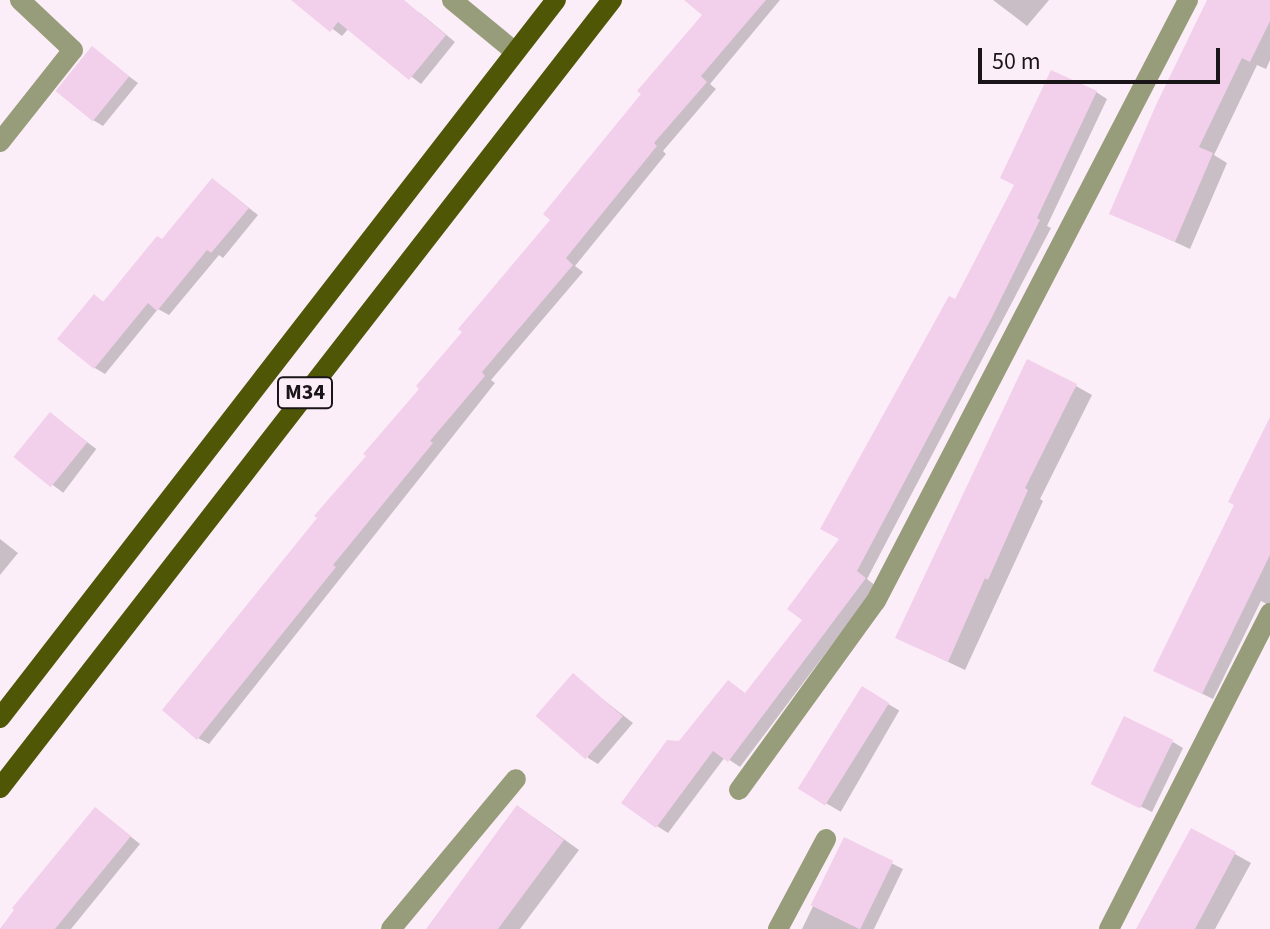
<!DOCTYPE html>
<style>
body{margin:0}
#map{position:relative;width:1270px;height:929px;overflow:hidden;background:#fceef8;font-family:"Source Sans 3",sans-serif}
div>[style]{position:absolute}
.shadow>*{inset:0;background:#0003;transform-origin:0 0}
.building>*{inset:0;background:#f2cfea;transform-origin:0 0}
.minor>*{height:20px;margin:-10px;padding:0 10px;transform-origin:10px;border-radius:10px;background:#979d7a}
.primary>*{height:20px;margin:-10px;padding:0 10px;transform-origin:10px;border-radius:10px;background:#4f5707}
span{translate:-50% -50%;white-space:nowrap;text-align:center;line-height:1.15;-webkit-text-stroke:6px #fceef8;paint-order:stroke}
.shield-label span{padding:2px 6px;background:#fceef8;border:2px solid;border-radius:6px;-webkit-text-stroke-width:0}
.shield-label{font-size:22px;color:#191518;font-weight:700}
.scale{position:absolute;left:978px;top:48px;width:242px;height:36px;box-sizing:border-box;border:4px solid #191518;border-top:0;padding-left:10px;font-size:24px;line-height:28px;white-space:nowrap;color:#191518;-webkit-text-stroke:6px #fceef8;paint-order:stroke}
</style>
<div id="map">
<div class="shadow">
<i style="clip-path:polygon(295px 0,384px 0,420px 13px,455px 42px,421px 84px,349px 28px,342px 36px)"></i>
<i style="clip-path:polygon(707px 0,780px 0,710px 84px,716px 89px,663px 151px,666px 154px,575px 266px,583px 272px,491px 380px,495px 383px,209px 744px,198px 738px,422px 388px,553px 220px,704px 15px)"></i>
<i style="clip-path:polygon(993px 0,1049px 0,1027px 26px)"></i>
<i style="clip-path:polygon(1209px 0,1270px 0,1270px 60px,1266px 69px,1257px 65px,1214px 155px,1227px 163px,1190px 249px,1112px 213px)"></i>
<i style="clip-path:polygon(92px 49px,138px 83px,103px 126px,93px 120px)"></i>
<i style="clip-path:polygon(1096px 92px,1107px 99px,1047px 226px,1051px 228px,867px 579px,876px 586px,740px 767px,725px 757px,668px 833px,657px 826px,680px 743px,746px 694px,804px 620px,956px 302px)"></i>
<i style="clip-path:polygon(223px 187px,258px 215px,223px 258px,219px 255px,169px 315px,158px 309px,105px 374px,95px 368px,94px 296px,105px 303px,163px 241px)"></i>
<i style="clip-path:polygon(1076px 386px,1092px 395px,1040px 499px,1043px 501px,965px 670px,898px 638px)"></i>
<i style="left:50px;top:414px;width:58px;height:55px;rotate:37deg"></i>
<i style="clip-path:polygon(1270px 440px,1270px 606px,1261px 601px,1213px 699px,1166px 676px)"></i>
<i style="clip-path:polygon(0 539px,18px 553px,0 575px)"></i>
<i style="clip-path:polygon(573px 676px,633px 723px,598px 764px,588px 758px)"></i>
<i style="left:862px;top:689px;width:43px;height:117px;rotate:30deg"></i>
<i style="clip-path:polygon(1173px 742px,1183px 748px,1152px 812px,1105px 789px)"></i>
<i style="clip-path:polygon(96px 809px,140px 844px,71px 929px,0 929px)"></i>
<i style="clip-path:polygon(533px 817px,579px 850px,520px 929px,427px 929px)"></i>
<i style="clip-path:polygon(1192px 830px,1251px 863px,1215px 929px,1140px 929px)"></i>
<i style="clip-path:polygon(845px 840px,903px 869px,874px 929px,802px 929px)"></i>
</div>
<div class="building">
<i style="clip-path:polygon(291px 0,404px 0,446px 35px,409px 80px,338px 22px,330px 32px)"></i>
<i style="clip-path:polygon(684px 0,766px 0,701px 76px,707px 82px,654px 143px,657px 146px,566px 258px,573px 265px,482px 372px,485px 376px,430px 441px,433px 443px,333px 565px,336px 567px,197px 740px,162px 710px,317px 518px,314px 516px,366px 456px,363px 454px,419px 389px,416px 386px,462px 332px,458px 329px,550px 220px,543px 214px,641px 94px,637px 91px,702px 15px)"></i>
<i style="clip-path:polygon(1207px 0,1270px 0,1270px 21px,1250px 62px,1242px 58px,1199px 147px,1213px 153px,1175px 242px,1109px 214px,1156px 105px)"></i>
<i style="left:92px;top:46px;width:48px;height:58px;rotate:39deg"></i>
<i style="clip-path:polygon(1051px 70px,1097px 91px,1037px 218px,1040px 220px,991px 319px,857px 571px,866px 578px,728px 762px,713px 751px,656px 828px,621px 803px,667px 740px,679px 741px,728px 680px,745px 693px,802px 620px,787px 609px,839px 539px,820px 529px,949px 296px,955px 299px,1014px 185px,1000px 178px)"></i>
<i style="clip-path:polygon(212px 178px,249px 208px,211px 253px,207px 250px,157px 311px,148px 303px,94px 369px,57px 339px,94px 294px,103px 302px,157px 236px,162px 239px)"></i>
<i style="clip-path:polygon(1027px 359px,1077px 384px,1025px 488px,1028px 490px,988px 580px,985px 578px,948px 662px,895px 638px)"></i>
<i style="left:50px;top:412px;width:48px;height:58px;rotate:39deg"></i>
<i style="clip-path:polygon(1270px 417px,1270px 555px,1202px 694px,1153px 671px,1234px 505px,1228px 502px)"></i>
<i style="left:573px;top:673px;width:66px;height:57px;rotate:41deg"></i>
<i style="left:862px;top:686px;width:32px;height:121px;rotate:32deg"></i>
<i style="left:1124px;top:716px;width:55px;height:76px;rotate:26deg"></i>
<i style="clip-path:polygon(517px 805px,564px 840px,498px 929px,426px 929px)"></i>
<i style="clip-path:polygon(95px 807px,131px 836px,55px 929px,0 929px,14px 910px,12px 908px)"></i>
<i style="clip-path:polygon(1191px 828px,1236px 852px,1195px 929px,1136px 929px)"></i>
<i style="left:844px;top:837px;width:55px;height:76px;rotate:26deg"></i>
</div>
<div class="minor">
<i style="left:452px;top:0;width:82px;rotate:39.5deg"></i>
<i style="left:0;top:142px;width:117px;rotate:-51.6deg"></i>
<i style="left:73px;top:50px;width:73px;rotate:-136.7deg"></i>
<i style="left:739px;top:790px;width:233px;rotate:-54.1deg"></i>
<i style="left:876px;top:601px;width:677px;rotate:-62.56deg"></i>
<i style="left:391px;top:929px;width:195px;rotate:-50.2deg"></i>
<i style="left:778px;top:929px;width:102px;rotate:-61.9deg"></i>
<i style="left:1109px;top:929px;width:355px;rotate:-63deg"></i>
</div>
<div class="primary">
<i style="left:0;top:718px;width:908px;rotate:-52.25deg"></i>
<i style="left:0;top:788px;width:998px;rotate:-52.17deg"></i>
</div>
<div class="shield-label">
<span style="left:305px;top:393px">M34</span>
</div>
<div class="scale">50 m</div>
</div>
